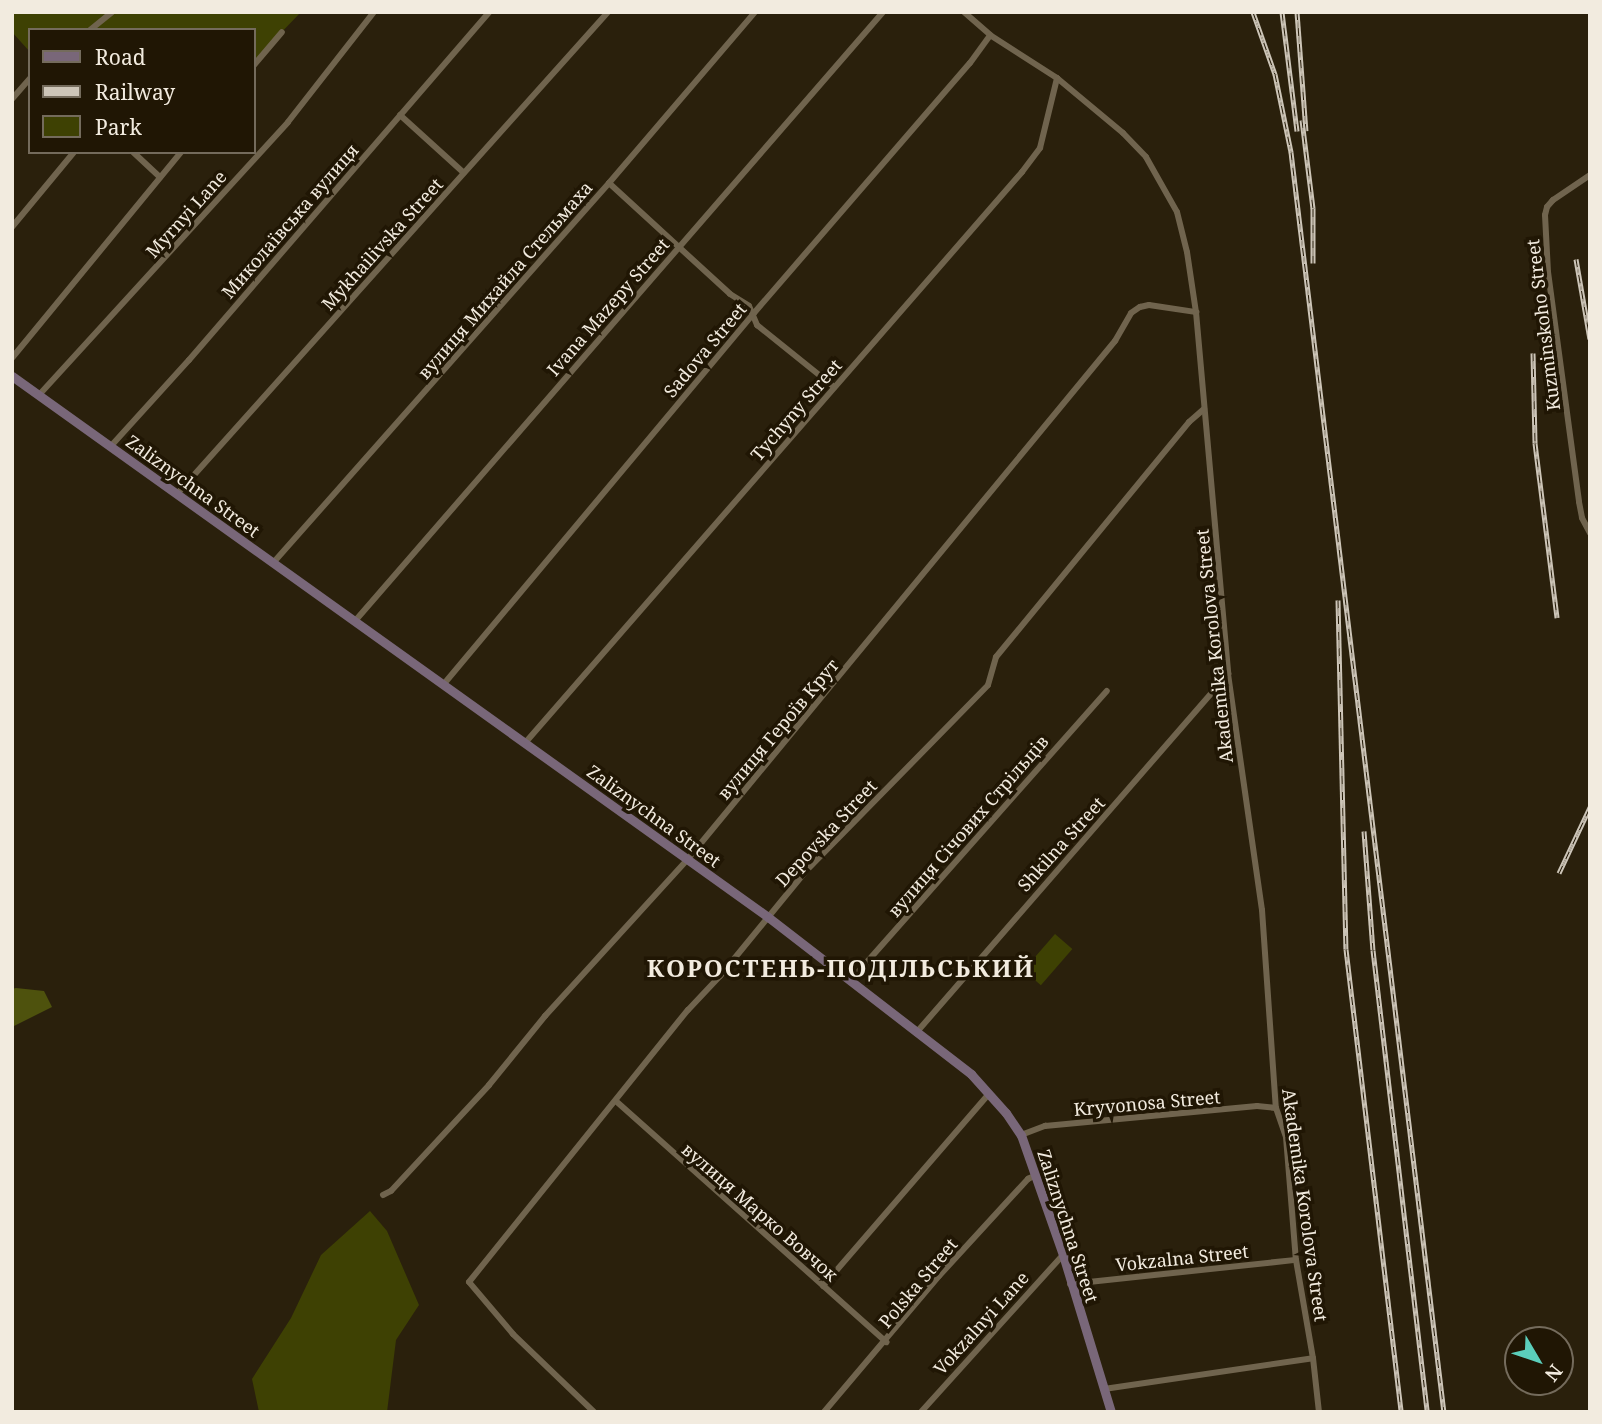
<!DOCTYPE html>
<meta charset="utf-8">
<style>
body{margin:0}
#map{position:relative;width:1602px;height:1424px;overflow:hidden;background:#2a200c;font-family:"Noto Serif",serif}
div>[style]{position:absolute}
.green>*{inset:0;background:#3e4103;transform-origin:0 0}
.forest>*{inset:0;background:#4e520d}
.street>*{height:6px;margin:-3px;padding:0 3px;transform-origin:3px;border-radius:3px;background:#70644e}
.secondary>*{height:9px;margin:-4.5px;padding:0 4.5px;transform-origin:4.5px;border-radius:4.5px;background:#796779}
.rail>*{height:5px;margin-top:-2.5px;transform-origin:0;background:repeating-linear-gradient(90deg,#201604 0 8px,#cdc5b8 0 16px);box-sizing:border-box;border-block:2px solid #cdc5b8}
span{translate:-50% -50%;white-space:nowrap;text-align:center;line-height:1.15;-webkit-text-stroke:7px #201604;paint-order:stroke}
.street-label{font-size:18px;color:#f2ebdf}
.district-label{font-size:24px;color:#f2ebdf;font-weight:700;letter-spacing:2px}
.frame{position:absolute;inset:0;border:14px solid #f2ebdf;pointer-events:none}
.legend{position:absolute;left:28px;top:28px;width:228px;height:126px;box-sizing:border-box;background:#201604;border:2px solid #746b5c;margin:0;padding:9px 12px;list-style:none;font-size:21px;color:#f2ebdf}
.legend li{display:flex;align-items:center;gap:14px;height:35px}
.legend b{width:35px;border:2px solid #746b5c}
.north{position:absolute;left:1504px;top:1326px;width:70px;height:70px;box-sizing:border-box;background:#201604;border:2px solid #746b5c;border-radius:50%;rotate:129deg;font-size:19px;font-weight:700;line-height:28px;text-align:center;color:#f2ebdf}
.north::after{content:'';display:block;margin:auto;width:24px;height:32px;background:#5bcebb;clip-path:polygon(50% 0,100% 100%,50% 72%,0 100%)}
</style>
<div id="map">
<div class="green">
<i style="clip-path:polygon(12px 12px,301px 12px,254px 61px,254px 30px,30px 30px,30px 52px,12px 32px)"></i>
<i style="left:1055px;top:934px;width:23px;height:48px;rotate:41deg"></i>
<i style="clip-path:polygon(370px 1211px,387px 1231px,419px 1305px,396px 1340px,387px 1412px,259px 1412px,252px 1379px,291px 1318px,321px 1255px)"></i>
</div>
<div class="forest">
<i style="clip-path:polygon(16px 988px,44px 991px,52px 1007px,12px 1027px,12px 989px)"></i>
</div>
<div class="street">
<i style="left:964px;top:12px;width:35px;rotate:41deg"></i>
<i style="left:990px;top:35px;width:80px;rotate:32.7deg"></i>
<i style="left:1057px;top:78px;width:86px;rotate:39.8deg"></i>
<i style="left:1123px;top:133px;width:33px;rotate:46deg"></i>
<i style="left:1146px;top:157px;width:63px;rotate:60.6deg"></i>
<i style="left:1177px;top:212px;width:41px;rotate:76deg"></i>
<i style="left:1187px;top:252px;width:61px;rotate:81.5deg"></i>
<i style="left:1196px;top:312px;width:363px;rotate:84.9deg"></i>
<i style="left:1228px;top:674px;width:238px;rotate:81.8deg"></i>
<i style="left:1262px;top:910px;width:198px;rotate:86deg"></i>
<i style="left:1276px;top:1108px;width:31px;rotate:71deg"></i>
<i style="left:1286px;top:1137px;width:123px;rotate:85.4deg"></i>
<i style="left:1296px;top:1260px;width:99px;rotate:80.2deg"></i>
<i style="left:1313px;top:1358px;width:54px;rotate:83.7deg"></i>
<i style="left:90px;top:30px;width:28px;rotate:-39deg"></i>
<i style="left:254px;top:65px;width:43px;rotate:-49.7deg"></i>
<i style="left:12px;top:99px;width:28px;rotate:-49deg"></i>
<i style="left:400px;top:115px;width:86px;rotate:42.2deg"></i>
<i style="left:133px;top:152px;width:37px;rotate:43deg"></i>
<i style="left:1590px;top:175px;width:45px;rotate:146deg"></i>
<i style="left:1553px;top:200px;width:9px;rotate:131deg"></i>
<i style="left:1547px;top:207px;width:8px;rotate:104deg"></i>
<i style="left:1545px;top:215px;width:57px;rotate:87deg"></i>
<i style="left:1548px;top:272px;width:232px;rotate:82.3deg"></i>
<i style="left:1579px;top:502px;width:16px;rotate:79deg"></i>
<i style="left:1582px;top:518px;width:17px;rotate:62deg"></i>
<i style="left:609px;top:183px;width:164px;rotate:42.5deg"></i>
<i style="left:730px;top:294px;width:22px;rotate:32deg"></i>
<i style="left:749px;top:306px;width:21px;rotate:67deg"></i>
<i style="left:757px;top:325px;width:99px;rotate:38.8deg"></i>
<i style="left:12px;top:227px;width:97px;rotate:-50.4deg"></i>
<i style="left:12px;top:358px;width:266px;rotate:-50.6deg"></i>
<i style="left:39px;top:395px;width:369px;rotate:-47.6deg"></i>
<i style="left:288px;top:122px;width:140px;rotate:-52deg"></i>
<i style="left:111px;top:446px;width:116px;rotate:-47.8deg"></i>
<i style="left:189px;top:360px;width:459px;rotate:-49.2deg"></i>
<i style="left:177px;top:494px;width:647px;rotate:-48.2deg"></i>
<i style="left:273px;top:563px;width:507px;rotate:-48.52deg"></i>
<i style="left:609px;top:183px;width:225px;rotate:-49.5deg"></i>
<i style="left:355px;top:621px;width:806px;rotate:-49.07deg"></i>
<i style="left:443px;top:685px;width:485px;rotate:-50.1deg"></i>
<i style="left:754px;top:313px;width:330px;rotate:-49.2deg"></i>
<i style="left:970px;top:63px;width:34px;rotate:-54deg"></i>
<i style="left:525px;top:743px;width:757px;rotate:-48.96deg"></i>
<i style="left:1022px;top:172px;width:30px;rotate:-53deg"></i>
<i style="left:1040px;top:148px;width:72px;rotate:-76.3deg"></i>
<i style="left:851px;top:980px;width:386px;rotate:-48.5deg"></i>
<i style="left:916px;top:1033px;width:476px;rotate:-49deg"></i>
<i style="left:617px;top:1102px;width:361px;rotate:41.7deg"></i>
<i style="left:1021px;top:1135px;width:26px;rotate:-21deg"></i>
<i style="left:1045px;top:1126px;width:213px;rotate:-5.4deg"></i>
<i style="left:1257px;top:1106px;width:19px;rotate:6deg"></i>
<i style="left:383px;top:1195px;width:9px;rotate:-27deg"></i>
<i style="left:391px;top:1191px;width:144px;rotate:-47.2deg"></i>
<i style="left:489px;top:1085px;width:89px;rotate:-50.9deg"></i>
<i style="left:545px;top:1016px;width:211px;rotate:-47.7deg"></i>
<i style="left:687px;top:860px;width:673px;rotate:-50.49deg"></i>
<i style="left:1115px;top:341px;width:32px;rotate:-60deg"></i>
<i style="left:1131px;top:313px;width:11px;rotate:-34deg"></i>
<i style="left:1140px;top:307px;width:9px;rotate:-13deg"></i>
<i style="left:1149px;top:305px;width:48px;rotate:8.5deg"></i>
<i style="left:1070px;top:1284px;width:227px;rotate:-6.1deg"></i>
<i style="left:823px;top:1286px;width:254px;rotate:-49.2deg"></i>
<i style="left:1104px;top:1389px;width:211px;rotate:-8.4deg"></i>
<i style="left:594px;top:1412px;width:112px;rotate:-136.1deg"></i>
<i style="left:513px;top:1334px;width:68px;rotate:-130.2deg"></i>
<i style="left:469px;top:1282px;width:349px;rotate:-51.2deg"></i>
<i style="left:688px;top:1010px;width:47px;rotate:-46.7deg"></i>
<i style="left:720px;top:976px;width:136px;rotate:-50.7deg"></i>
<i style="left:806px;top:871px;width:260px;rotate:-45.6deg"></i>
<i style="left:988px;top:685px;width:29px;rotate:-74deg"></i>
<i style="left:996px;top:657px;width:304px;rotate:-50.6deg"></i>
<i style="left:1189px;top:422px;width:20px;rotate:-41deg"></i>
<i style="left:824px;top:1412px;width:178px;rotate:-49.8deg"></i>
<i style="left:939px;top:1276px;width:132px;rotate:-47.5deg"></i>
<i style="left:1028px;top:1179px;width:9px;rotate:-27deg"></i>
<i style="left:921px;top:1412px;width:212px;rotate:-47.9deg"></i>
</div>
<div class="secondary">
<i style="left:12px;top:376px;width:930px;rotate:35.59deg"></i>
<i style="left:768px;top:917px;width:257px;rotate:37.7deg"></i>
<i style="left:971px;top:1074px;width:52px;rotate:48.1deg"></i>
<i style="left:1006px;top:1113px;width:27px;rotate:56deg"></i>
<i style="left:1021px;top:1135px;width:127px;rotate:70.7deg"></i>
<i style="left:1063px;top:1255px;width:164px;rotate:73deg"></i>
</div>
<div class="rail">
<i style="left:1253px;top:12px;width:66px;rotate:70.5deg"></i>
<i style="left:1275px;top:74px;width:80px;rotate:78.4deg"></i>
<i style="left:1291px;top:152px;width:1269px;rotate:83.08deg"></i>
<i style="left:1282px;top:12px;width:120px;rotate:82.8deg"></i>
<i style="left:1297px;top:12px;width:119px;rotate:85.7deg"></i>
<i style="left:1302px;top:120px;width:89px;rotate:82.9deg"></i>
<i style="left:1313px;top:208px;width:55px;rotate:90deg"></i>
<i style="left:1576px;top:259px;width:81px;rotate:80.1deg"></i>
<i style="left:1533px;top:353px;width:90px;rotate:88.7deg"></i>
<i style="left:1535px;top:443px;width:176px;rotate:82.8deg"></i>
<i style="left:1338px;top:600px;width:349px;rotate:88.7deg"></i>
<i style="left:1346px;top:949px;width:466px;rotate:83.2deg"></i>
<i style="left:1364px;top:831px;width:119px;rotate:85.7deg"></i>
<i style="left:1373px;top:950px;width:465px;rotate:83.3deg"></i>
<i style="left:1559px;top:873px;width:73px;rotate:-64.8deg"></i>
</div>
<div class="street-label">
<span style="left:186px;top:214px;rotate:-48deg">Myrnyi Lane</span>
<span style="left:290px;top:221px;rotate:-49deg">Миколаївська вулиця</span>
<span style="left:382px;top:244px;rotate:-48deg">Mykhailivska Street</span>
<span style="left:505px;top:280px;rotate:-49deg">вулиця Михайла Стельмаха</span>
<span style="left:608px;top:307px;rotate:-49deg">Ivana Mazepy Street</span>
<span style="left:1543px;top:325px;rotate:-97deg">Kuzminskoho Street</span>
<span style="left:705px;top:350px;rotate:-50deg">Sadova Street</span>
<span style="left:796px;top:410px;rotate:-49deg">Tychyny Street</span>
<span style="left:193px;top:486px;rotate:36deg">Zaliznychna Street</span>
<span style="left:1214px;top:646px;rotate:-96deg">Akademika Korolova Street</span>
<span style="left:778px;top:729px;rotate:-50deg">вулиця Героїв Крут</span>
<span style="left:654px;top:816px;rotate:36deg">Zaliznychna Street</span>
<span style="left:968px;top:826px;rotate:-49deg">вулиця Січових Стрільців</span>
<span style="left:826px;top:833px;rotate:-47deg">Depovska Street</span>
<span style="left:1061px;top:844px;rotate:-48deg">Shkilna Street</span>
<span style="left:1147px;top:1103px;rotate:-5deg">Kryvonosa Street</span>
<span style="left:1305px;top:1205px;rotate:82deg">Akademika Korolova Street</span>
<span style="left:760px;top:1212px;rotate:41deg">вулиця Марко Вовчок</span>
<span style="left:1068px;top:1226px;rotate:72deg">Zaliznychna Street</span>
<span style="left:1182px;top:1258px;rotate:-6deg">Vokzalna Street</span>
<span style="left:918px;top:1283px;rotate:-50deg">Polska Street</span>
<span style="left:981px;top:1323px;rotate:-48deg">Vokzalnyi Lane</span>
</div>
<div class="district-label">
<span style="left:841px;top:968px">КОРОСТЕНЬ-ПОДІЛЬСЬКИЙ</span>
</div>
<div class="frame"></div>
<ul class="legend">
<li><b style="height:9px;background:#796779"></b>Road</li>
<li><b style="height:9px;background:#cdc5b8"></b>Railway</li>
<li><b style="height:19px;background:#3e4103"></b>Park</li>
</ul>
<div class="north">N</div>
</div>
